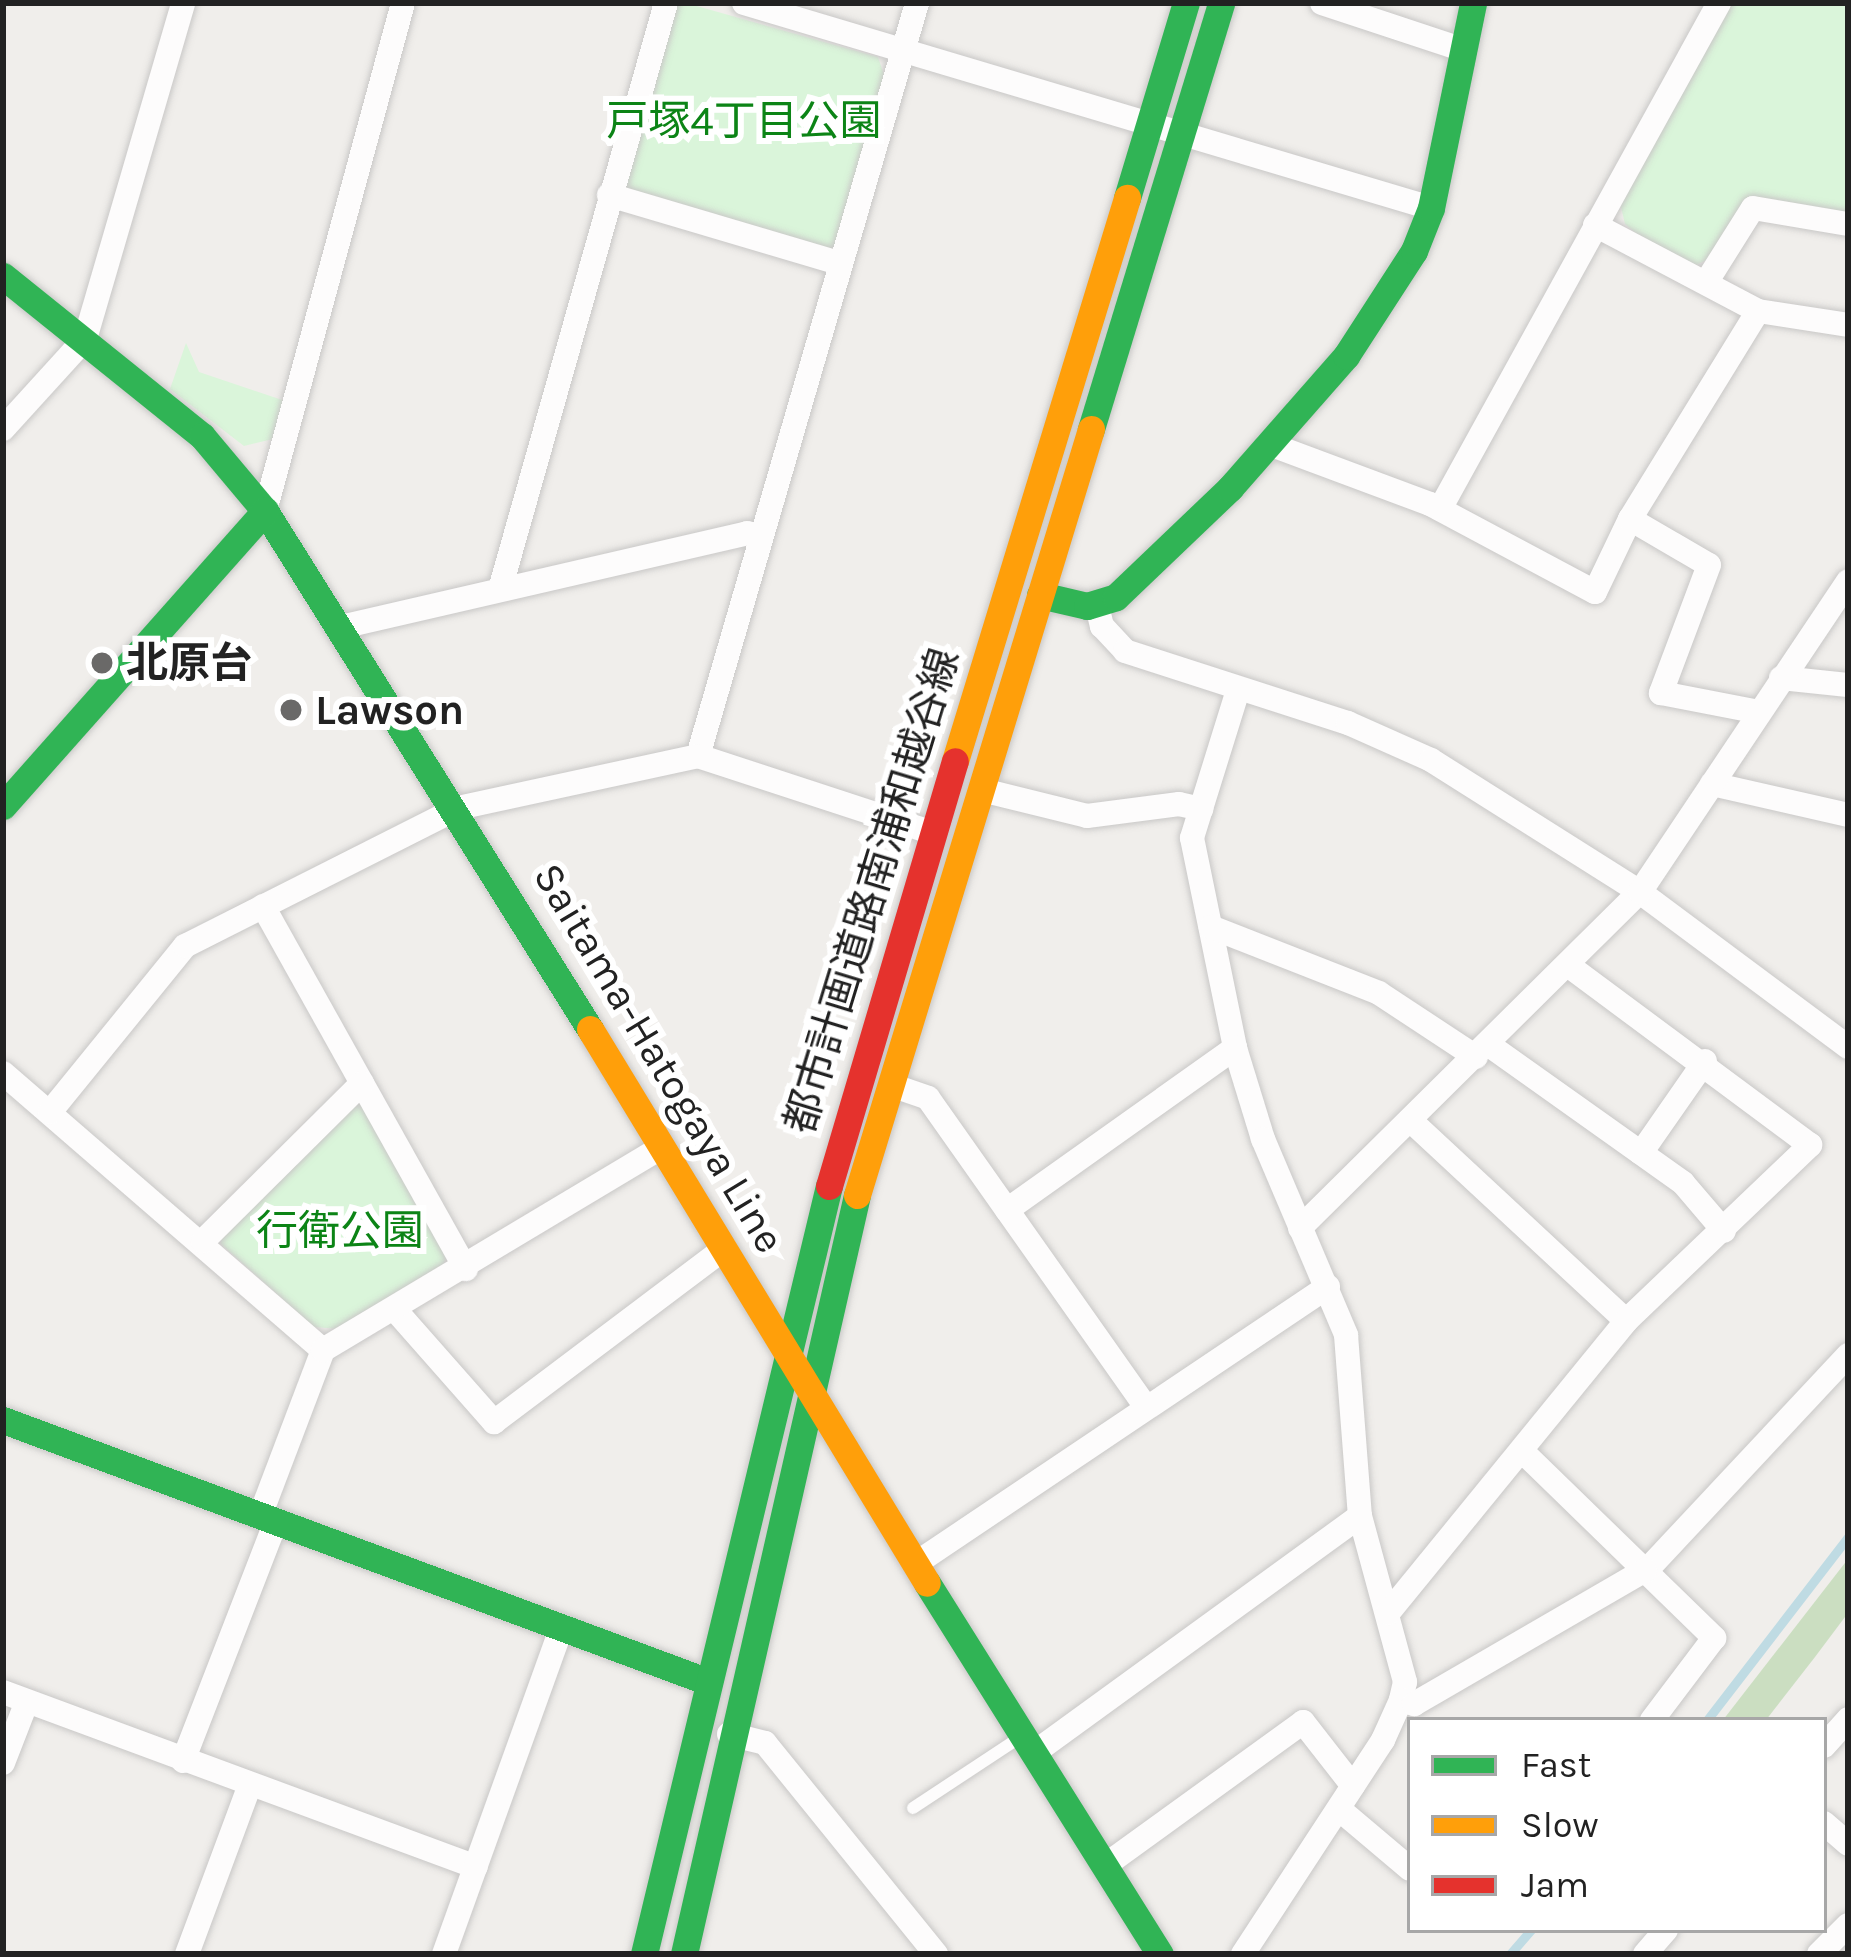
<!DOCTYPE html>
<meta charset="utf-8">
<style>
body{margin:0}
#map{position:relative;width:1851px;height:1957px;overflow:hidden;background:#f0eeeb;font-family:Karla,"Noto Sans JP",sans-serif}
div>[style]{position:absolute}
.forest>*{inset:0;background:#cbdec1}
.park>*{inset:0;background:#daf5da}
.stream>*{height:9px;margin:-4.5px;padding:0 4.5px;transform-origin:4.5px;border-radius:4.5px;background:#bfdbe3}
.roads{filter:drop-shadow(0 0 3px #c9c8c7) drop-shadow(0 0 3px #c9c8c7)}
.lane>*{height:12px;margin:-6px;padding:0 6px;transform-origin:6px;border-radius:6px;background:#fdfcfc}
.street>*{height:24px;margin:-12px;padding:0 12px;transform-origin:12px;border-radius:12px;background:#fdfcfc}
.fast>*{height:27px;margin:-13.5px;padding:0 13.5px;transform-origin:13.5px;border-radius:13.5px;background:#30b455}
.slow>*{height:27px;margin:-13.5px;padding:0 13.5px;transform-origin:13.5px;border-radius:13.5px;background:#ff9f0a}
.jam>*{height:27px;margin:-13.5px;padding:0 13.5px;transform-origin:13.5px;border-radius:13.5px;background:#e5322d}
.dots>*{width:33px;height:33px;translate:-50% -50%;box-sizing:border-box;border:6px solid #fff;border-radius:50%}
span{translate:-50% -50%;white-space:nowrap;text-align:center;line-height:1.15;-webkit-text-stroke:12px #fff;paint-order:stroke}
.park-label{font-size:42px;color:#0c8416}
.poi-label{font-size:42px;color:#222;font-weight:700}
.left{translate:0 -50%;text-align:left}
.street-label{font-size:42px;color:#222}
.frame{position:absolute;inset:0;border:6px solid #222;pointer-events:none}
.legend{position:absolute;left:1407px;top:1717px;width:420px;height:216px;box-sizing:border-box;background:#fff;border:3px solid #a7a7a7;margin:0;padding:15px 21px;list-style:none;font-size:36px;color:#222}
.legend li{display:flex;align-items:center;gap:24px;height:60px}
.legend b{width:60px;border:3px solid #a7a7a7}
</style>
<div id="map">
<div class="forest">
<i style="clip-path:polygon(1848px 1559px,1848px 1613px,1815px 1657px,1766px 1720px,1723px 1720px)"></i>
</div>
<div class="park">
<i style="clip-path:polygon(686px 3px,878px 57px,885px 78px,835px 247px,824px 252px,629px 191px,623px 179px,671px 8px)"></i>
<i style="clip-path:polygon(1727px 3px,1848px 3px,1848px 217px,1750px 201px,1711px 258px,1696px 265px,1638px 235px,1625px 224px,1620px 203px)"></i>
<i style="clip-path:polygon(186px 343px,199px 372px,285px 401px,273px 439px,244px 446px,170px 389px)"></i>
<i style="clip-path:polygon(352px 1102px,368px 1107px,449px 1245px,442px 1271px,340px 1329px,314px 1327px,221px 1244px,223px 1225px)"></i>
</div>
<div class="stream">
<i style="left:1707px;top:1720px;width:231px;rotate:-52.4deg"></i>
<i style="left:1510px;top:1954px;width:32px;rotate:-49deg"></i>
</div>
<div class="roads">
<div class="lane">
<i style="left:913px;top:1808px;width:131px;rotate:-33.4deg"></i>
</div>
<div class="street">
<i style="left:744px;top:3px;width:717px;rotate:16.62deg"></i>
<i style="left:1322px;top:3px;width:150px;rotate:18.3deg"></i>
<i style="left:609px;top:195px;width:239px;rotate:16.5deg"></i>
<i style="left:1595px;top:225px;width:184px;rotate:27.8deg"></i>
<i style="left:1758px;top:311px;width:91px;rotate:8.8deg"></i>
<i style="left:1707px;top:281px;width:86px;rotate:-57.8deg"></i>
<i style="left:1753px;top:208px;width:96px;rotate:9.6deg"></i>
<i style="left:3px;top:429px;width:122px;rotate:-47.7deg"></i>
<i style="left:85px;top:339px;width:350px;rotate:-73.7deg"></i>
<i style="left:1269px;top:444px;width:172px;rotate:20.4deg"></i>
<i style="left:1430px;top:504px;width:187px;rotate:28.1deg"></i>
<i style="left:1595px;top:592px;width:81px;rotate:-64.4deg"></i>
<i style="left:1630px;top:519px;width:244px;rotate:-58.4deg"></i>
<i style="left:1440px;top:509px;width:578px;rotate:-61.13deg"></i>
<i style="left:265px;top:511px;width:526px;rotate:-74.8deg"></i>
<i style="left:1630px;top:519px;width:91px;rotate:30.2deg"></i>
<i style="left:1709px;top:565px;width:137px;rotate:110.6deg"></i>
<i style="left:1661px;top:693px;width:100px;rotate:11deg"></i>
<i style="left:501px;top:586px;width:606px;rotate:-74.2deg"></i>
<i style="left:1097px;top:605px;width:22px;rotate:77deg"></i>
<i style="left:1102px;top:626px;width:34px;rotate:47deg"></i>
<i style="left:1125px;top:651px;width:234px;rotate:17.9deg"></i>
<i style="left:1348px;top:723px;width:91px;rotate:24deg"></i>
<i style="left:1431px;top:760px;width:247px;rotate:32.3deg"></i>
<i style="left:1640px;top:892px;width:259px;rotate:36.7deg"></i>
<i style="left:341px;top:627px;width:417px;rotate:-13deg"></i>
<i style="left:747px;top:533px;width:13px;rotate:13deg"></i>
<i style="left:1781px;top:678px;width:67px;rotate:6deg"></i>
<i style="left:1238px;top:690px;width:155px;rotate:107.3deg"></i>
<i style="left:1192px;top:838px;width:214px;rotate:78.4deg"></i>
<i style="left:1235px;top:1048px;width:95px;rotate:72.9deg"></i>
<i style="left:1263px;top:1139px;width:213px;rotate:67deg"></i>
<i style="left:1346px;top:1335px;width:182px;rotate:85.6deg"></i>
<i style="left:1360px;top:1516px;width:172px;rotate:74.8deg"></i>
<i style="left:1405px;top:1682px;width:18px;rotate:103deg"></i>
<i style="left:698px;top:756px;width:784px;rotate:-73.78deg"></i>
<i style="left:1712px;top:784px;width:139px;rotate:12.8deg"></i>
<i style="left:982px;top:790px;width:108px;rotate:13.9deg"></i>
<i style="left:1087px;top:816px;width:93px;rotate:-7.4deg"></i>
<i style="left:1179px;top:804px;width:23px;rotate:13deg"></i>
<i style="left:263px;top:906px;width:416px;rotate:60.8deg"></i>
<i style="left:1211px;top:927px;width:180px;rotate:21.4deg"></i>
<i style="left:1379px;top:993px;width:116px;rotate:33.4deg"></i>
<i style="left:1489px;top:1045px;width:238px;rotate:35.4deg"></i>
<i style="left:1683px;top:1183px;width:63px;rotate:49.5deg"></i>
<i style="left:3px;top:1073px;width:423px;rotate:40.9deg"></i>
<i style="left:891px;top:1085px;width:39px;rotate:19deg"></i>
<i style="left:928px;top:1098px;width:373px;rotate:54.8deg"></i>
<i style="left:50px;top:1112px;width:214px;rotate:-50.9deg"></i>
<i style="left:185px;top:946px;width:306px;rotate:-26.8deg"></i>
<i style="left:458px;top:808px;width:246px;rotate:-12.2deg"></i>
<i style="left:698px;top:756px;width:248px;rotate:18.1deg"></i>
<i style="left:1410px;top:1120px;width:295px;rotate:42.9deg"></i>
<i style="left:1641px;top:1153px;width:112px;rotate:-55.2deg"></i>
<i style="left:1007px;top:1210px;width:280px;rotate:-35.4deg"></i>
<i style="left:1300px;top:1228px;width:478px;rotate:-44.7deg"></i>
<i style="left:1640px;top:892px;width:374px;rotate:-56.2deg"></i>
<i style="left:203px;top:1241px;width:224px;rotate:-44.8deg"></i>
<i style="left:397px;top:1312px;width:147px;rotate:48.6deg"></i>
<i style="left:494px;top:1422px;width:289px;rotate:-37deg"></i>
<i style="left:1523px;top:1452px;width:267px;rotate:44.2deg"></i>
<i style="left:1714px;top:1638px;width:103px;rotate:127.1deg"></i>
<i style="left:260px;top:1516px;width:178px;rotate:-69.2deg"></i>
<i style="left:323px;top:1350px;width:392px;rotate:-30.9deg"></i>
<i style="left:918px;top:1562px;width:494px;rotate:-33.9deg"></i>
<i style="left:1646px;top:1571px;width:296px;rotate:-46.9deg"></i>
<i style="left:1388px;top:1613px;width:377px;rotate:-50.8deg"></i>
<i style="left:1626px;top:1321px;width:255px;rotate:-43.7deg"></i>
<i style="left:1810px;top:1145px;width:302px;rotate:-143.4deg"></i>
<i style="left:3px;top:1692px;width:504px;rotate:20.3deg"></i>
<i style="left:729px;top:1734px;width:37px;rotate:14deg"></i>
<i style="left:765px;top:1743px;width:272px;rotate:51deg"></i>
<i style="left:1824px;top:1746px;width:36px;rotate:-48deg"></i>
<i style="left:1038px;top:1750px;width:398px;rotate:-36deg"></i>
<i style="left:183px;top:1761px;width:257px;rotate:-68.8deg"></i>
<i style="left:3px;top:1763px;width:66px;rotate:-68.8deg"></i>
<i style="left:1339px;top:1809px;width:93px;rotate:40.2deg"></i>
<i style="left:1824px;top:1823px;width:32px;rotate:41deg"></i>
<i style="left:1107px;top:1864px;width:242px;rotate:-35.9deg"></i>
<i style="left:1303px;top:1722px;width:81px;rotate:52deg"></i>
<i style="left:187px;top:1954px;width:178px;rotate:-69.6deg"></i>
<i style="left:444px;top:1954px;width:345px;rotate:-70.2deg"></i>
<i style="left:1243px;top:1954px;width:256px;rotate:-56.8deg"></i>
<i style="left:1383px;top:1740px;width:44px;rotate:-65.8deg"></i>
<i style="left:1401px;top:1700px;width:14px;rotate:17deg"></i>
<i style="left:1414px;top:1704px;width:267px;rotate:-30.1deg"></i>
<i style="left:1645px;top:1954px;width:32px;rotate:-49deg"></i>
<i style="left:1819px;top:1954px;width:41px;rotate:-45deg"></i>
</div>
<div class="fast">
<i style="left:1127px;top:198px;width:204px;rotate:-73.2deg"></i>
<i style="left:3px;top:276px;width:255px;rotate:38.8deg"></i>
<i style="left:202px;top:436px;width:98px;rotate:50deg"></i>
<i style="left:265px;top:511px;width:612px;rotate:57.9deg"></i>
<i style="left:1091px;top:429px;width:445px;rotate:-73deg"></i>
<i style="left:1040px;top:595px;width:48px;rotate:13.2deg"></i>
<i style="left:1087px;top:606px;width:30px;rotate:-17deg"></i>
<i style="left:1116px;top:597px;width:158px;rotate:-43.7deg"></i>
<i style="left:1230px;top:488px;width:176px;rotate:-48.7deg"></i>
<i style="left:1346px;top:356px;width:125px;rotate:-57.1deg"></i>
<i style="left:1414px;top:251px;width:46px;rotate:-68.4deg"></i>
<i style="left:1431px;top:208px;width:209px;rotate:-78.4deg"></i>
<i style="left:3px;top:806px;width:395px;rotate:-48.4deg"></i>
<i style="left:3px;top:1420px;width:750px;rotate:20.37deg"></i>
<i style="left:927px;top:1583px;width:438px;rotate:57.9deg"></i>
<i style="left:644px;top:1954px;width:790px;rotate:-76.46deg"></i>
<i style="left:684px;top:1954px;width:778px;rotate:-77.16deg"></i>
</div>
<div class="slow">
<i style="left:955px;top:761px;width:589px;rotate:-73.01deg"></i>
<i style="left:590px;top:1029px;width:648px;rotate:58.69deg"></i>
<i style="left:857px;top:1195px;width:801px;rotate:-73.01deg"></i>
</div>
<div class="jam">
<i style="left:829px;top:1186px;width:443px;rotate:-73.5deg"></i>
</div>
</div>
<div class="dots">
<i style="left:102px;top:663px;background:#6a6968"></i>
<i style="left:291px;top:710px;background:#6a6968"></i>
</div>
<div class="park-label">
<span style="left:744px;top:121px">戸塚4丁目公園</span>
<span style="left:340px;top:1231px">行衛公園</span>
</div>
<div class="poi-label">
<span class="left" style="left:126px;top:663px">北原台</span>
<span class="left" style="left:315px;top:710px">Lawson</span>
</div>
<div class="street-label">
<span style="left:872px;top:891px;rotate:-73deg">都市計画道路南浦和越谷線</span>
<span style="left:659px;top:1058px;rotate:59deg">Saitama-Hatogaya Line</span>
</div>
<div class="frame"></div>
<ul class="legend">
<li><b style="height:15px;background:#30b455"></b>Fast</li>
<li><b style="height:15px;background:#ff9f0a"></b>Slow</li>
<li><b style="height:15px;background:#e5322d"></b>Jam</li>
</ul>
</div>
